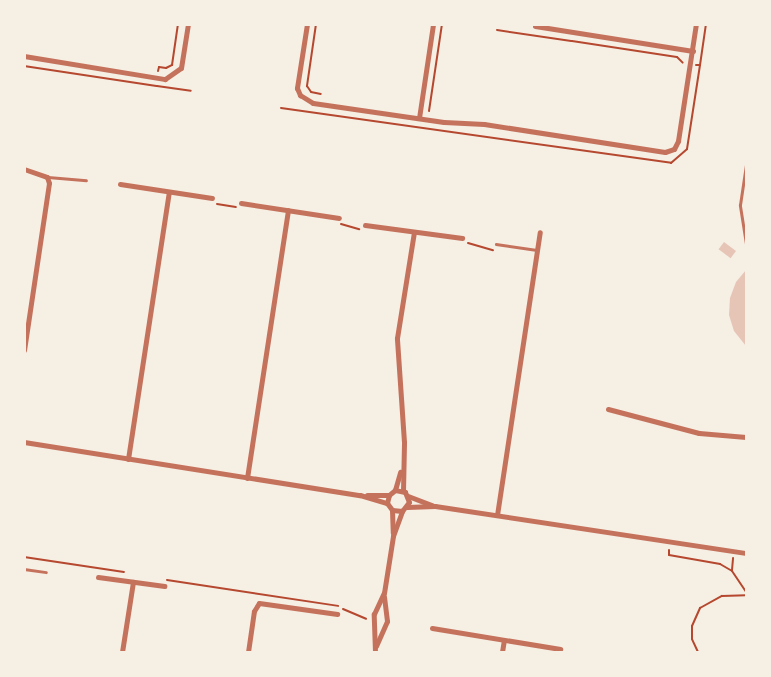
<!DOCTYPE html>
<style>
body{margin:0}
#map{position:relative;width:771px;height:677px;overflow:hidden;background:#f6efe4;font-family:Rubik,sans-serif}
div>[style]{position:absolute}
.building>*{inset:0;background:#e6c5b7;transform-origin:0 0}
.path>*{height:2px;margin:-1px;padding:0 1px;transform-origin:1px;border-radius:1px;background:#b5482f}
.service>*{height:2.5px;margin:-1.25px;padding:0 1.25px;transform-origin:1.25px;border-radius:1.25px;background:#c5725c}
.minor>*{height:5px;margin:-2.5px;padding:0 2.5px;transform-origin:2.5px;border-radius:2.5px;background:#c5725c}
span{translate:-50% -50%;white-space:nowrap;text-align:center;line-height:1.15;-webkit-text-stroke:5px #f6efe4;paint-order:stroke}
.frame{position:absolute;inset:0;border:26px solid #f6efe4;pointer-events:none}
</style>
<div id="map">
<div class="building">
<i style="left:724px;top:242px;width:15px;height:9px;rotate:37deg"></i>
<i style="clip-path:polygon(746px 270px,746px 346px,734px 331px,729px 315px,730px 298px,736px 282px)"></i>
</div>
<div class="path">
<i style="left:316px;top:24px;width:63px;rotate:98.3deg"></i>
<i style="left:307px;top:86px;width:7px;rotate:56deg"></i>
<i style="left:311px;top:92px;width:10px;rotate:11deg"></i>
<i style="left:497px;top:30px;width:75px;rotate:8.5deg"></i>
<i style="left:572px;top:41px;width:106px;rotate:8.7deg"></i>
<i style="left:677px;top:57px;width:8px;rotate:45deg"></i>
<i style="left:696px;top:65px;width:4px"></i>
<i style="left:700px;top:65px;width:41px;rotate:-81.7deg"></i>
<i style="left:24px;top:66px;width:134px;rotate:8.6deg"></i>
<i style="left:158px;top:71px;width:4px;rotate:-76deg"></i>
<i style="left:159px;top:67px;width:7px;rotate:8deg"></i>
<i style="left:166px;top:68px;width:7px;rotate:-27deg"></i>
<i style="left:172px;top:65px;width:41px;rotate:-81.7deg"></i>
<i style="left:157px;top:86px;width:34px;rotate:8deg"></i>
<i style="left:281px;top:108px;width:394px;rotate:8deg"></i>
<i style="left:671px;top:163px;width:21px;rotate:-41deg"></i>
<i style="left:687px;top:149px;width:85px;rotate:-81.2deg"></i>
<i style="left:429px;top:111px;width:88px;rotate:-81.5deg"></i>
<i style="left:217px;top:204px;width:19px;rotate:9deg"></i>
<i style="left:341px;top:224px;width:19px;rotate:16deg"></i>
<i style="left:468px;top:243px;width:26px;rotate:16deg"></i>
<i style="left:669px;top:550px;width:5px;rotate:90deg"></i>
<i style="left:669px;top:555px;width:52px;rotate:10deg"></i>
<i style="left:720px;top:564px;width:14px;rotate:30deg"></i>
<i style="left:732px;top:571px;width:25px;rotate:56deg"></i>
<i style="left:24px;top:557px;width:101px;rotate:8.5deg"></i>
<i style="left:732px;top:570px;width:12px;rotate:-85deg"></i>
<i style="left:167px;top:580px;width:173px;rotate:8.6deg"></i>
<i style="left:343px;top:609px;width:25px;rotate:23deg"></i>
<i style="left:698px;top:652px;width:14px;rotate:-115deg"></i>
<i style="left:692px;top:639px;width:13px;rotate:-90deg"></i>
<i style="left:692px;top:626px;width:20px;rotate:-66deg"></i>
<i style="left:700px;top:608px;width:25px;rotate:-29deg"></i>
<i style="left:722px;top:596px;width:24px;rotate:-2deg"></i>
</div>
<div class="service">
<i style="left:48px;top:177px;width:38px;rotate:5deg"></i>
<i style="left:496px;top:244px;width:41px;rotate:8.3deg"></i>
<i style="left:746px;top:244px;width:39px;rotate:-99deg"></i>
<i style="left:740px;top:205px;width:40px;rotate:-81.5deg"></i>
<i style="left:24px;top:569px;width:22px;rotate:8deg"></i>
</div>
<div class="minor">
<i style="left:307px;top:24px;width:65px;rotate:98.9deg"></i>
<i style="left:297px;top:88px;width:8px;rotate:67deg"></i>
<i style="left:300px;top:95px;width:15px;rotate:32deg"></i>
<i style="left:313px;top:103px;width:132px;rotate:8.3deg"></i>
<i style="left:444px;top:122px;width:40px;rotate:2.9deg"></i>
<i style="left:484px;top:124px;width:183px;rotate:8.8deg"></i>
<i style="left:665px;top:152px;width:9px;rotate:-18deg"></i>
<i style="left:674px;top:149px;width:9px;rotate:-63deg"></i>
<i style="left:678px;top:141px;width:118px;rotate:-81.3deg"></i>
<i style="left:535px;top:26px;width:160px;rotate:9deg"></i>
<i style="left:24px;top:56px;width:143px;rotate:9.3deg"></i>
<i style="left:165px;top:79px;width:19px;rotate:-35deg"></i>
<i style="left:181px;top:68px;width:45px;rotate:-81deg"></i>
<i style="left:419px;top:118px;width:95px;rotate:-81.5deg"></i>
<i style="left:24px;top:169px;width:24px;rotate:19deg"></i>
<i style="left:47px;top:177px;width:6px;rotate:72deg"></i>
<i style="left:49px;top:183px;width:169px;rotate:98.5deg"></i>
<i style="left:120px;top:184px;width:93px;rotate:8.7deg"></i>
<i style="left:241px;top:203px;width:99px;rotate:8.7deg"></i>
<i style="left:365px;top:225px;width:98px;rotate:7.6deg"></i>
<i style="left:608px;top:409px;width:94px;rotate:14.8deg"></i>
<i style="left:699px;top:433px;width:47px;rotate:4.9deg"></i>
<i style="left:24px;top:442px;width:340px;rotate:9deg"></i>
<i style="left:360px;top:495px;width:28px;rotate:17deg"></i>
<i style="left:128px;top:459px;width:270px;rotate:-81.3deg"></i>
<i style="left:247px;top:478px;width:271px;rotate:-81.3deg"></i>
<i style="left:395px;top:490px;width:19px;rotate:-74deg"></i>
<i style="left:403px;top:491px;width:49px;rotate:-88.8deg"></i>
<i style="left:404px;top:442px;width:104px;rotate:-93.9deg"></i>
<i style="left:397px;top:338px;width:107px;rotate:-80.9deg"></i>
<i style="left:367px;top:495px;width:22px"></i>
<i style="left:408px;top:496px;width:26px;rotate:21deg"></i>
<i style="left:407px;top:507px;width:28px;rotate:-2deg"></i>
<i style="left:435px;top:506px;width:315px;rotate:8.6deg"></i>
<i style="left:392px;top:510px;width:23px;rotate:88deg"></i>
<i style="left:497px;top:515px;width:286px;rotate:-81.4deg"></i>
<i style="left:98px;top:577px;width:67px;rotate:7.8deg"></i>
<i style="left:432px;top:628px;width:130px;rotate:9.3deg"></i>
<i style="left:376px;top:646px;width:27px;rotate:-66deg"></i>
<i style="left:387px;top:621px;width:25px;rotate:-97deg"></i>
<i style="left:122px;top:652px;width:71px;rotate:-81.1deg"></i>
<i style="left:248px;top:652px;width:41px;rotate:-81.7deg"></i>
<i style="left:254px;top:611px;width:9px;rotate:-58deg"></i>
<i style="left:259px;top:603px;width:79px;rotate:8deg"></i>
<i style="left:375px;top:652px;width:38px;rotate:-92deg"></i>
<i style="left:374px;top:614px;width:23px;rotate:-65deg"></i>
<i style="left:384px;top:593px;width:58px;rotate:-81deg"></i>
<i style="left:393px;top:536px;width:27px;rotate:-70deg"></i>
<i style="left:402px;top:511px;width:11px;rotate:-52deg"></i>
<i style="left:409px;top:502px;width:11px;rotate:-112deg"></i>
<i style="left:405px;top:492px;width:10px;rotate:-169deg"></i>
<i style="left:395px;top:490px;width:8px;rotate:140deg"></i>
<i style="left:389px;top:495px;width:8px;rotate:104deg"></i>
<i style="left:387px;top:503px;width:9px;rotate:54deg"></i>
<i style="left:392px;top:510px;width:10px;rotate:6deg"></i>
<i style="left:502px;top:652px;width:12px;rotate:-81deg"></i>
</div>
<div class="frame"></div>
</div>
